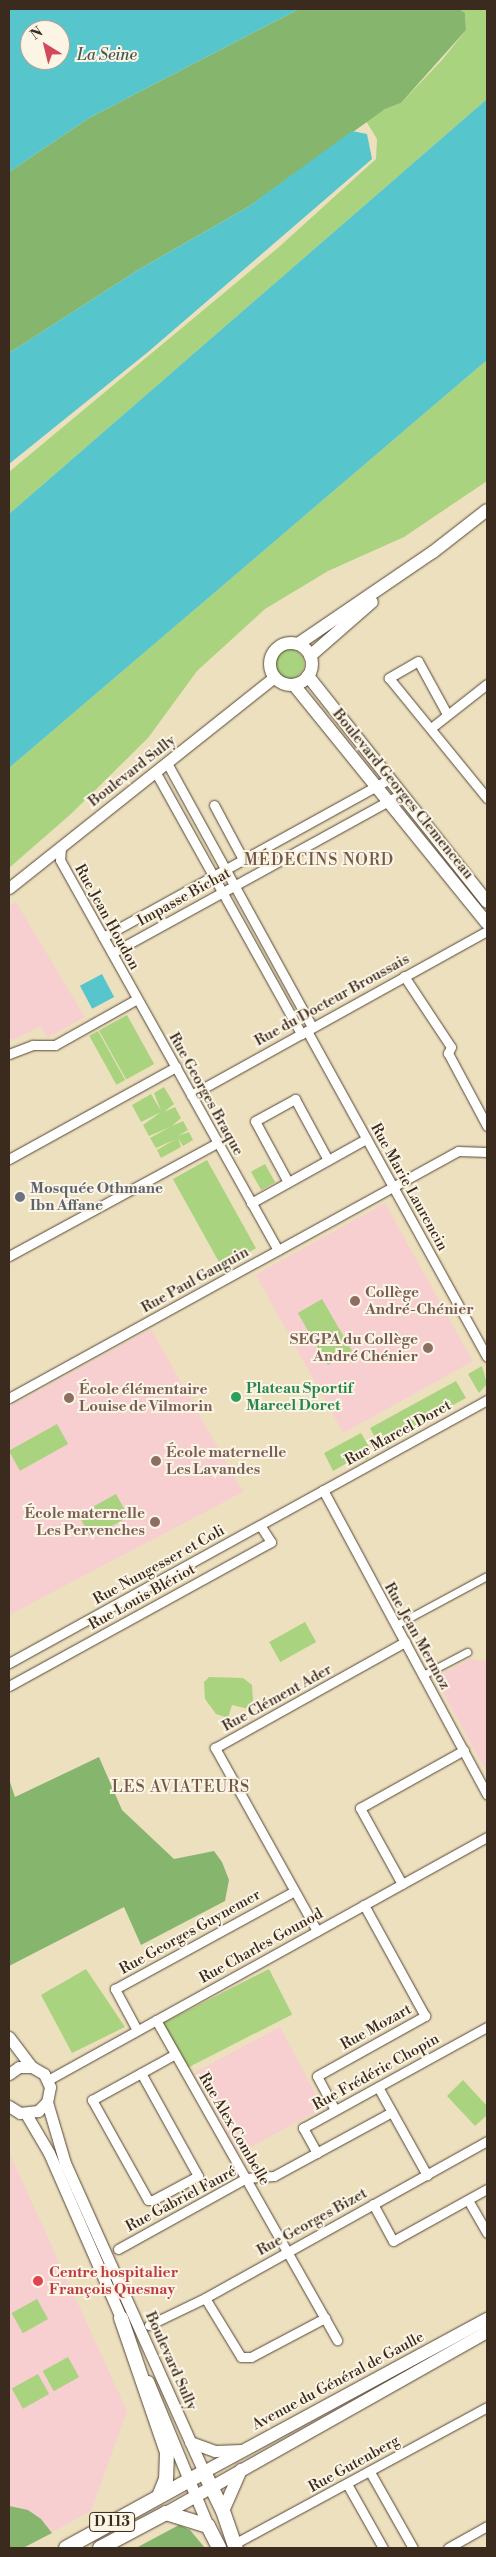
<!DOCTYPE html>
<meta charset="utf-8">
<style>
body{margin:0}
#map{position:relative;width:496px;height:2557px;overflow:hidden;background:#ede0be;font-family:"Libre Bodoni",serif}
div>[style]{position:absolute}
.built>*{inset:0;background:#f7cfd0;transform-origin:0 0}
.green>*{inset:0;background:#a9d37f;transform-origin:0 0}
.round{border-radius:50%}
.forest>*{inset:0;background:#86b56e}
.water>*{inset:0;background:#57c5cc;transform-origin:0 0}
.roads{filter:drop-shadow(0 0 1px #564536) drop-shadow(0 0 1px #564536)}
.pedestrian>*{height:7px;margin:-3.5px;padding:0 3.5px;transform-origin:3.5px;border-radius:3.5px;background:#fff}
.minor>*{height:9px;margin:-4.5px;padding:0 4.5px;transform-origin:4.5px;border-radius:4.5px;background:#fff}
.tertiary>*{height:11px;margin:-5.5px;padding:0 5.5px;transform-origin:5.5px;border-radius:5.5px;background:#fff}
.secondary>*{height:12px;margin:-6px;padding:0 6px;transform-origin:6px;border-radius:6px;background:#fff}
.secondary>.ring{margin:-6px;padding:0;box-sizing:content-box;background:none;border:12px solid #fff;border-radius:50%}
.primary>*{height:14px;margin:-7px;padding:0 7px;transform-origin:7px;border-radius:7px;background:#fff}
.dots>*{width:14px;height:14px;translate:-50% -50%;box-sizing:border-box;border:2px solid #fcf5e5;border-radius:50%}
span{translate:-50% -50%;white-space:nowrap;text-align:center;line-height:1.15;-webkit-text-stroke:4px #fcf5e5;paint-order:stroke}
.shield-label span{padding:1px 4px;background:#fcf5e5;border:1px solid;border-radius:4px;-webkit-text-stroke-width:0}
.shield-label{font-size:14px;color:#3b2a1e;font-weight:700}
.street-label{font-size:15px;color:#3b2a1e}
.worship-label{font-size:15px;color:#5b616d;font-weight:700}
.left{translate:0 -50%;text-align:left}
.education-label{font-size:15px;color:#785e54;font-weight:700}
.right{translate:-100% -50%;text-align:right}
.leisure-label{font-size:15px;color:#27864d;font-weight:700}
.health-label{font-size:15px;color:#be3a42;font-weight:700}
.water-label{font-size:16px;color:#435852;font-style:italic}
.neighbourhood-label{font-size:16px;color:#745847;letter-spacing:1px}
.frame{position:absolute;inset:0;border:10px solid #3b2a1e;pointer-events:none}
.north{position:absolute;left:20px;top:20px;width:50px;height:50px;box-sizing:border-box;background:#fcf5e5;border:1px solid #afa495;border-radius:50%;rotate:324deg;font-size:14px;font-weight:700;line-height:20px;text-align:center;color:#3b2a1e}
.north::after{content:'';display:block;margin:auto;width:18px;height:22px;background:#d1495b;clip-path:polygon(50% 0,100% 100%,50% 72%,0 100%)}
</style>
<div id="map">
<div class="built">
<i style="clip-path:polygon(16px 902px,85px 1017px,47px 1038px,41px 1026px,15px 1039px,9px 1039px,9px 907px)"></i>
<i style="left:385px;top:1203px;width:181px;height:148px;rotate:61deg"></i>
<i style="clip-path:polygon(151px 1329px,243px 1492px,9px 1615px,9px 1407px)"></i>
<i style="clip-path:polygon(470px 1659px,487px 1661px,487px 1773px,435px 1678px)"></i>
<i style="left:280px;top:2027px;width:92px;height:96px;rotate:62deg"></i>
<i style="clip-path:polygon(9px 2152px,127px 2411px,91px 2511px,23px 2548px,9px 2548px)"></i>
</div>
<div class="green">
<i style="clip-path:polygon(459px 9px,487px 9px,487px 99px,9px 514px,9px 472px,279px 247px,376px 159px,377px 139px,366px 121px,385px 109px,401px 103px,442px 60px,466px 30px,465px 13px)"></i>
<i style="clip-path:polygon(487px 360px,487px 481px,404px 537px,328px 571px,265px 609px,197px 671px,148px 738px,72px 813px,9px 868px,9px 768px)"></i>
<i class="round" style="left:274px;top:649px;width:30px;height:30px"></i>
<i style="left:127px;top:1015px;width:56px;height:32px;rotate:61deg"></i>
<i style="left:98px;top:1031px;width:56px;height:10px;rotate:61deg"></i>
<i style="clip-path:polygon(164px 1087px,174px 1104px,164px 1112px,175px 1107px,181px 1118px,172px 1126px,183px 1121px,188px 1130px,178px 1136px,189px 1132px,193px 1140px,183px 1146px,178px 1138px,181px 1147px,161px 1158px,157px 1150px,176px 1139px,156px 1148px,150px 1138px,170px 1127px,149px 1136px,143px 1125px,161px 1112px,141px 1122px,132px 1105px,151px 1094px,161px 1111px,154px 1093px)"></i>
<i style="left:207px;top:1160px;width:101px;height:39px;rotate:61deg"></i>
<i style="left:265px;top:1164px;width:21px;height:16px;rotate:61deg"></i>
<i style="left:322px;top:1299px;width:60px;height:28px;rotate:60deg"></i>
<i style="clip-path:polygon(482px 1366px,487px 1384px,479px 1393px,468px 1374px)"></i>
<i style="clip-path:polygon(456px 1381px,466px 1398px,387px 1441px,389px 1448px,379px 1445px,370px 1428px)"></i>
<i style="left:57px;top:1424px;width:23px;height:55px;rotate:61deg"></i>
<i style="clip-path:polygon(361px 1433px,371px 1450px,369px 1457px,366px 1460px,363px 1454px,333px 1471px,324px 1453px)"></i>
<i style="left:116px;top:1494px;width:26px;height:43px;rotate:61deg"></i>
<i style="left:305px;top:1622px;width:23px;height:41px;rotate:61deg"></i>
<i style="clip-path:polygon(209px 1677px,243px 1678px,252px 1685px,253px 1700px,249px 1709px,232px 1705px,228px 1718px,216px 1714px,205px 1699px,204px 1682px)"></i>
<i style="clip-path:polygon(86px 1969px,125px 2027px,72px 2053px,41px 1995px)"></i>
<i style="left:269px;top:1969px;width:51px;height:120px;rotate:63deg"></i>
<i style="clip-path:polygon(463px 2080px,487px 2106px,487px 2115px,475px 2126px,447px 2096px)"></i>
<i style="left:37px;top:2299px;width:23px;height:29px;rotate:61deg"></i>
<i style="left:68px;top:2357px;width:23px;height:29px;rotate:61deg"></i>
<i style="left:38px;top:2374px;width:23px;height:30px;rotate:61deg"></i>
</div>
<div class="forest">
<i style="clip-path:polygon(299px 9px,459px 9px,465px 13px,466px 30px,401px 103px,385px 109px,248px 207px,138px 270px,9px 353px,9px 172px,89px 118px)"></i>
<i style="clip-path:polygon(99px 1757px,122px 1810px,174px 1859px,214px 1851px,222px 1862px,229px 1880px,225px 1901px,141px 1945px,124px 1907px,9px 1966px,9px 1779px,15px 1797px)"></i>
<i style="clip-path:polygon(9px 2506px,28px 2510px,41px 2519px,52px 2533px,23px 2548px,9px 2548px)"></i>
<i style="clip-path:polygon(179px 2525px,190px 2530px,205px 2548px,136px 2548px)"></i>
</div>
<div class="water">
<i style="clip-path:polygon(evenodd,9px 9px,299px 9px,89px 118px,9px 172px,9px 9px,30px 30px,60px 30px,60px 60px,30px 60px,30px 30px)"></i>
<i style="clip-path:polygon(487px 99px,487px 360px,9px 768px,9px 514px)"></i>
<i style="clip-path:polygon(352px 131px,367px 134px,372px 159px,148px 352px,9px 464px,9px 353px,138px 270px,248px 207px)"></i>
<i style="left:102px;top:974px;width:26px;height:25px;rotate:62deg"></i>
</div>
<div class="roads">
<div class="pedestrian">
<i style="left:396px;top:1625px;width:103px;rotate:-28.3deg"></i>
<i style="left:423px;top:1675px;width:50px;rotate:-27.6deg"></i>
</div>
<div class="minor">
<i style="left:447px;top:714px;width:60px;rotate:-118.7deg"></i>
<i style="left:418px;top:661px;width:34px;rotate:150deg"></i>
<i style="left:389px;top:678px;width:155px;rotate:50.8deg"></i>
<i style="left:431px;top:728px;width:71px;rotate:-38.2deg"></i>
<i style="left:167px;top:763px;width:301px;rotate:61.2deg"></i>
<i style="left:156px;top:773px;width:299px;rotate:60.9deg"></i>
<i style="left:214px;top:805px;width:61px;rotate:61.8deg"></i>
<i style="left:61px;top:847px;width:13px;rotate:94deg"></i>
<i style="left:60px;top:860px;width:447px;rotate:60.8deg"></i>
<i style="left:103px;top:937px;width:327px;rotate:-28.9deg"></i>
<i style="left:112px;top:953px;width:330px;rotate:-28.8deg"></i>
<i style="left:404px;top:976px;width:85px;rotate:56.5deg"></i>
<i style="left:451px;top:1047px;width:7px;rotate:117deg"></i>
<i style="left:448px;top:1053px;width:83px;rotate:61.9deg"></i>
<i style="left:307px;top:1031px;width:372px;rotate:61.1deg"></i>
<i style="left:9px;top:1054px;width:26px;rotate:-21deg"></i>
<i style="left:33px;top:1045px;width:22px"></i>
<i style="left:55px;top:1045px;width:94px;rotate:-29.3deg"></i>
<i style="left:191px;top:1095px;width:338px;rotate:-29deg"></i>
<i style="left:9px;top:1159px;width:191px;rotate:-28.9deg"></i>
<i style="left:288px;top:1182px;width:69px;rotate:-118.4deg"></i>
<i style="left:255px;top:1121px;width:46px;rotate:-28.8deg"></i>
<i style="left:295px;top:1099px;width:69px;rotate:61.6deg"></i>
<i style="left:251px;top:1203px;width:132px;rotate:-29.1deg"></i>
<i style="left:9px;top:1256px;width:237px;rotate:-28.5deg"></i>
<i style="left:9px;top:1398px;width:512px;rotate:-28.82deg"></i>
<i style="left:458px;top:1151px;width:29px;rotate:2deg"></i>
<i style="left:323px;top:1490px;width:346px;rotate:61.7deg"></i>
<i style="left:9px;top:1663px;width:546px;rotate:-28.82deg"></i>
<i style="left:9px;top:1686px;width:299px;rotate:-28.8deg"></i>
<i style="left:271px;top:1542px;width:20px;rotate:-123deg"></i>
<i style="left:402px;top:1884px;width:87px;rotate:-118.9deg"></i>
<i style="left:360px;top:1808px;width:119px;rotate:-29.1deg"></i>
<i style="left:317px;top:1931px;width:210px;rotate:-119.1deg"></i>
<i style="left:215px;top:1748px;width:218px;rotate:-29.2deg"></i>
<i style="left:156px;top:2020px;width:368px;rotate:60.5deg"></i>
<i style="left:137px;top:2030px;width:47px;rotate:-118.2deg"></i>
<i style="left:115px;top:1989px;width:203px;rotate:-28.6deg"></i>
<i style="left:141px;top:2073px;width:118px;rotate:61deg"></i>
<i style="left:198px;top:2176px;width:51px;rotate:151.9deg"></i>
<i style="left:153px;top:2200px;width:5px;rotate:180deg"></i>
<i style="left:148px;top:2200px;width:115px;rotate:-119.2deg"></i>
<i style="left:92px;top:2100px;width:56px;rotate:-28.9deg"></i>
<i style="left:141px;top:2073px;width:39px;rotate:-29deg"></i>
<i style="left:48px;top:2080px;width:502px;rotate:-28.97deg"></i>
<i style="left:378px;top:2087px;width:101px;rotate:60.9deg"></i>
<i style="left:335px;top:2110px;width:38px;rotate:-118deg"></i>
<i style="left:317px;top:2076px;width:124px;rotate:-29.1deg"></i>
<i style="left:425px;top:2016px;width:127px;rotate:-118.8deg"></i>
<i style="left:317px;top:2153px;width:29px;rotate:-119deg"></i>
<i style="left:303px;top:2128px;width:210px;rotate:-28.8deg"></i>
<i style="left:468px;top:2200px;width:38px;rotate:60deg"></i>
<i style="left:373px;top:2204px;width:42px;rotate:61.6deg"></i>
<i style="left:393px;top:2241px;width:107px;rotate:-29deg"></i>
<i style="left:118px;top:2249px;width:146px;rotate:-29deg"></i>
<i style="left:246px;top:2178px;width:28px;rotate:-4deg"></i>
<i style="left:274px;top:2176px;width:134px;rotate:-28.5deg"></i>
<i style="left:205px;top:2298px;width:69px;rotate:58.6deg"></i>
<i style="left:241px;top:2357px;width:10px"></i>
<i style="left:251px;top:2357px;width:84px;rotate:-27.8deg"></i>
<i style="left:149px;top:2325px;width:62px;rotate:-25.7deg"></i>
<i style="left:205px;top:2298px;width:323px;rotate:-29.1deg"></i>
<i style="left:370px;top:2472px;width:87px;rotate:60.5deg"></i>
<i style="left:347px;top:2484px;width:73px;rotate:60.6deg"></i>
<i style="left:234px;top:2544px;width:288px;rotate:-28.4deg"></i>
<i style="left:448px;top:2548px;width:45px;rotate:-29.4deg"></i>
</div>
<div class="tertiary">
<i style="left:9px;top:888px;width:339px;rotate:-38.5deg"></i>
<i style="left:9px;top:2037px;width:38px;rotate:53deg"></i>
<i style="left:9px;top:2074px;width:12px;rotate:-35deg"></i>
<i style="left:19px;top:2067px;width:13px"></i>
<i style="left:32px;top:2067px;width:14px;rotate:30deg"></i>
<i style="left:44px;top:2074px;width:14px;rotate:65deg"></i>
<i style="left:50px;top:2087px;width:15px;rotate:101deg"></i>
<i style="left:47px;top:2102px;width:13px;rotate:135deg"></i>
<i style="left:38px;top:2111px;width:18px;rotate:174deg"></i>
<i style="left:20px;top:2113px;width:13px;rotate:-148deg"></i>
<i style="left:47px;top:2102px;width:64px;rotate:73.6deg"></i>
<i style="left:65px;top:2163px;width:339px;rotate:65.8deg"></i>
<i style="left:26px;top:2114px;width:45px;rotate:59.5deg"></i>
<i style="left:49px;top:2153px;width:188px;rotate:66.4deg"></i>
<i style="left:148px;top:2381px;width:157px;rotate:67.5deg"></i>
<i style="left:190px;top:2442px;width:27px;rotate:20deg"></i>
<i style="left:215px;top:2451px;width:26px;rotate:-2deg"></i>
</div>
<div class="secondary">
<i class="ring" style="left:270px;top:643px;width:30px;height:30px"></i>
<i style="left:298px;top:644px;width:163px;rotate:-34.3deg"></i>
<i style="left:433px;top:552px;width:68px;rotate:-37.9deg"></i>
<i style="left:310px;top:656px;width:82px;rotate:-41.1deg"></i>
<i style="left:308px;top:676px;width:288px;rotate:51.6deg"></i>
<i style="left:294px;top:685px;width:306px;rotate:51deg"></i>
<i style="left:204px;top:2472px;width:322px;rotate:-28.4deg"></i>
<i style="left:223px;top:2511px;width:45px;rotate:-66.3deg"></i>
<i style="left:166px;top:2513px;width:369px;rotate:-29.4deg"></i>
</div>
<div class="primary">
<i style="left:121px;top:2318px;width:142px;rotate:71.1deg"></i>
<i style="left:167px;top:2452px;width:27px;rotate:92deg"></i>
<i style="left:166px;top:2479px;width:18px;rotate:112deg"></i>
<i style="left:66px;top:2548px;width:158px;rotate:-28.8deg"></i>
<i style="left:204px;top:2472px;width:43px;rotate:64deg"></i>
<i style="left:223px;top:2511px;width:39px;rotate:71deg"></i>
<i style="left:100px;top:2548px;width:75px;rotate:-27.9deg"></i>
<i style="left:166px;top:2513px;width:44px;rotate:17.2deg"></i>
<i style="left:208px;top:2526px;width:25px;rotate:63deg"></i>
</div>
</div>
<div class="dots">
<i style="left:20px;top:1197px;background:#6b7280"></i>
<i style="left:355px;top:1301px;background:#8d6e63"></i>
<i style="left:428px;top:1348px;background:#8d6e63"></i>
<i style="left:236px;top:1397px;background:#2e9e5b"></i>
<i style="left:69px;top:1398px;background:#8d6e63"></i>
<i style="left:156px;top:1461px;background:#8d6e63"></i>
<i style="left:155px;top:1522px;background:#8d6e63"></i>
<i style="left:38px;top:2281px;background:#e0444e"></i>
</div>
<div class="shield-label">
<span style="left:112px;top:2522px">D 113</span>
</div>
<div class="street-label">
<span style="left:132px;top:771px;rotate:-38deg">Boulevard Sully</span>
<span style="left:403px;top:794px;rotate:51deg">Boulevard Georges Clemenceau</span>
<span style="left:184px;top:897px;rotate:-29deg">Impasse Bichat</span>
<span style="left:107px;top:917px;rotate:61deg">Rue Jean Houdon</span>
<span style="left:332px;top:1000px;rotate:-29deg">Rue du Docteur Broussais</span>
<span style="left:206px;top:1094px;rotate:61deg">Rue Georges Braque</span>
<span style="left:409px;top:1187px;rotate:61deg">Rue Marie Laurencin</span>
<span style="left:195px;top:1280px;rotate:-29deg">Rue Paul Gauguin</span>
<span style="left:398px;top:1433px;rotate:-29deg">Rue Marcel Doret</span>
<span style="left:159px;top:1565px;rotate:-29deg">Rue Nungesser et Coli</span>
<span style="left:142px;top:1597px;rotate:-29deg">Rue Louis Blériot</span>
<span style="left:417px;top:1636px;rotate:61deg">Rue Jean Mermoz</span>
<span style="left:277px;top:1698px;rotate:-29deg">Rue Clément Ader</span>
<span style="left:190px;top:1932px;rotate:-29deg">Rue Georges Guynemer</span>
<span style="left:261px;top:1946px;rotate:-29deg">Rue Charles Gounod</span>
<span style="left:376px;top:2027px;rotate:-29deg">Rue Mozart</span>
<span style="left:376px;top:2072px;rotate:-29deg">Rue Frédéric Chopin</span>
<span style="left:234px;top:2129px;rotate:60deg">Rue Alex Combelle</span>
<span style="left:181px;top:2199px;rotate:-28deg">Rue Gabriel Fauré</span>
<span style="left:312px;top:2222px;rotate:-29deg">Rue Georges Bizet</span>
<span style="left:171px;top:2361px;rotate:66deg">Boulevard Sully</span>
<span style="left:338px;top:2381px;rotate:-28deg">Avenue du Général de Gaulle</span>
<span style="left:354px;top:2464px;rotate:-29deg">Rue Gutenberg</span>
</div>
<div class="worship-label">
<span class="left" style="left:30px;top:1197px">Mosquée Othmane<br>Ibn Affane</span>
</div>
<div class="education-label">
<span class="left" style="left:365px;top:1301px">Collège<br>André-Chénier</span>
<span class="right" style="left:418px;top:1348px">SEGPA du Collège<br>André Chénier</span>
<span class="left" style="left:79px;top:1398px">École élémentaire<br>Louise de Vilmorin</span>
<span class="left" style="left:166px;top:1461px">École maternelle<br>Les Lavandes</span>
<span class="right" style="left:145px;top:1522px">École maternelle<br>Les Pervenches</span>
</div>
<div class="leisure-label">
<span class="left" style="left:246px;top:1397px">Plateau Sportif<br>Marcel Doret</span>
</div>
<div class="health-label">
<span class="left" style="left:49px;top:2281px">Centre hospitalier<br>François Quesnay</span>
</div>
<div class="water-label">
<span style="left:107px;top:55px">La Seine</span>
</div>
<div class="neighbourhood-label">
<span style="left:319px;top:860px">MÉDECINS NORD</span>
<span style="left:181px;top:1787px">LES AVIATEURS</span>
</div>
<div class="frame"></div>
<div class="north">N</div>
</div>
